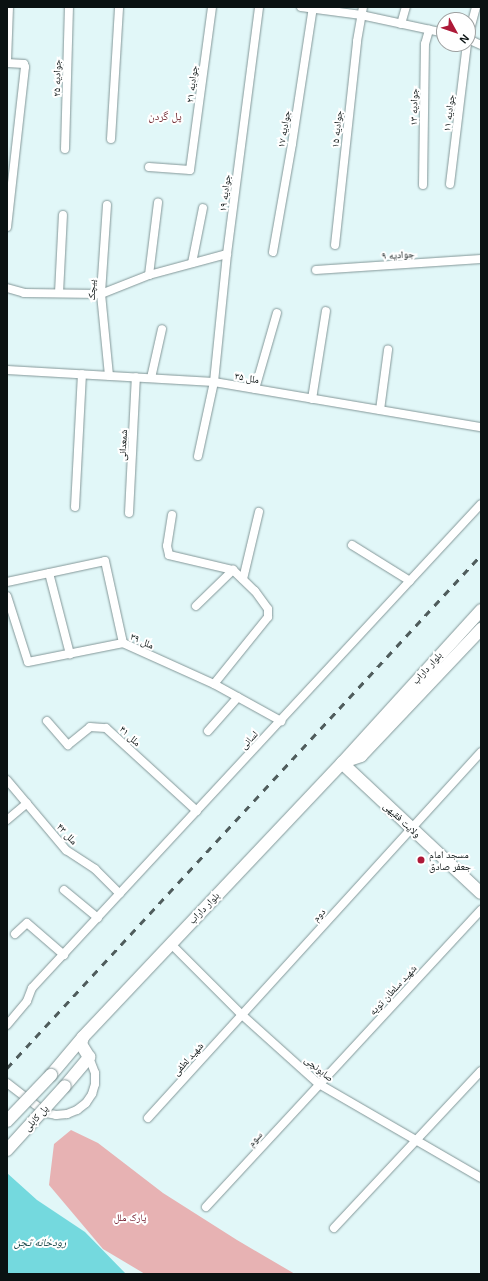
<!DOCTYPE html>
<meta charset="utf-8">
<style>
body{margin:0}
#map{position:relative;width:488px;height:1281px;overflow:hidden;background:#e1f7f8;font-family:Arial,"Noto Naskh Arabic",sans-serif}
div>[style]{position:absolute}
.green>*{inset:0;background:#e7b2b3}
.water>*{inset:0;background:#74d9de}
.roads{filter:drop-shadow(0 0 1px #839798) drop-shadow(0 0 1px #839798)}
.street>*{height:8px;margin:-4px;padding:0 4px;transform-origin:4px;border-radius:4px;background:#fff}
.secondary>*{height:12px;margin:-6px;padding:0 6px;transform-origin:6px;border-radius:6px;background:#fff}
.rail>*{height:3px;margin-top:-1.5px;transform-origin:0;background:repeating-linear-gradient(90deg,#4f5c5c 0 7px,transparent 0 14px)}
.bridges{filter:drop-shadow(0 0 1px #839798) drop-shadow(0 0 1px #839798)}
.secondary-bridge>*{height:12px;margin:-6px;padding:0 6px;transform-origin:6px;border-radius:6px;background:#fff}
.dots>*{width:11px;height:11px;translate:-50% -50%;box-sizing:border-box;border:2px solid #fff;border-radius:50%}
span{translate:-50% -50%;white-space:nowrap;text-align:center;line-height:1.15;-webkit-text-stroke:4px #fff;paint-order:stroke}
.street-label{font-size:10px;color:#0a1212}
.poi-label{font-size:10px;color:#0a1212}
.left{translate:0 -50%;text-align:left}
.park-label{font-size:10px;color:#6b0f21}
.neighbourhood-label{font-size:11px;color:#742d34}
.water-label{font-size:11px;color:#033638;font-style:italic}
.frame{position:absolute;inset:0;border:8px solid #0a1212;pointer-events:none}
.north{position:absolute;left:436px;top:12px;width:40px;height:40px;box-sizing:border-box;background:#fff;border:1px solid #9da0a0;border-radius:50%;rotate:130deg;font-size:11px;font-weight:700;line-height:16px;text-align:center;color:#0a1212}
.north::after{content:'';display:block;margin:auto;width:14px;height:18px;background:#ad1938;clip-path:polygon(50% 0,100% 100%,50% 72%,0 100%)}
</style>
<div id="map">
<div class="green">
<i style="clip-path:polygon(71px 1130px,98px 1143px,163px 1193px,237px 1240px,295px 1274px,145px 1274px,103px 1249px,49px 1185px,54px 1144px)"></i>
</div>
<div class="water">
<i style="clip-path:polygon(7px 1173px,37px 1200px,85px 1232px,126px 1274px,7px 1274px)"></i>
</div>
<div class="roads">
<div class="street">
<i style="left:301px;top:7px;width:61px;rotate:7.6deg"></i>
<i style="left:361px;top:15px;width:85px;rotate:12.2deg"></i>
<i style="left:401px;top:24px;width:18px;rotate:-74deg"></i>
<i style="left:468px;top:37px;width:31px;rotate:-75deg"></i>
<i style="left:468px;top:39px;width:14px;rotate:25deg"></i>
<i style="left:7px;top:61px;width:54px;rotate:-87.9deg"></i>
<i style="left:7px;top:63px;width:17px;rotate:3deg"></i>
<i style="left:24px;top:64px;width:3px;rotate:72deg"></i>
<i style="left:25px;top:67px;width:161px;rotate:96.4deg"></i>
<i style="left:111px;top:139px;width:132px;rotate:-86.5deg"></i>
<i style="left:65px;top:149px;width:142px;rotate:-88.4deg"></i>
<i style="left:149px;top:167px;width:41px;rotate:4.2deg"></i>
<i style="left:190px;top:170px;width:164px;rotate:-82.3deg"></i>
<i style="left:450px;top:184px;width:141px;rotate:-83.1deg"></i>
<i style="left:423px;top:185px;width:141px;rotate:-89.2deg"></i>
<i style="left:425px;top:44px;width:15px;rotate:-74deg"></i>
<i style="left:107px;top:205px;width:89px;rotate:93.9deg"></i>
<i style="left:101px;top:294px;width:82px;rotate:84.4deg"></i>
<i style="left:335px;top:245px;width:205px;rotate:-83.8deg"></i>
<i style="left:357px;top:41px;width:35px;rotate:-80deg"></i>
<i style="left:273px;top:252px;width:110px;rotate:-80deg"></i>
<i style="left:292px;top:144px;width:139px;rotate:-81.3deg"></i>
<i style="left:192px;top:263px;width:56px;rotate:-78.7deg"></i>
<i style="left:316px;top:270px;width:165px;rotate:-3.8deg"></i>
<i style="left:149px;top:275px;width:73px;rotate:-82.9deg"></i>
<i style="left:7px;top:288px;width:18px;rotate:16deg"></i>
<i style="left:24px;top:293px;width:77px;rotate:0.7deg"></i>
<i style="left:101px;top:294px;width:52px;rotate:-21.6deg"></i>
<i style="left:149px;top:275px;width:81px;rotate:-15.1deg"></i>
<i style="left:59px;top:293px;width:78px;rotate:-87.1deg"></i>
<i style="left:7px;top:370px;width:207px;rotate:3.3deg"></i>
<i style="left:214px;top:382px;width:271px;rotate:9.6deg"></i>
<i style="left:151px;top:378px;width:50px;rotate:-77.3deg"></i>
<i style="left:255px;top:389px;width:79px;rotate:-73.9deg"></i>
<i style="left:312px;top:399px;width:89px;rotate:-81deg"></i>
<i style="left:380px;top:410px;width:61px;rotate:-82.4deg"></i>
<i style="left:198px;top:456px;width:76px;rotate:-77.8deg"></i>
<i style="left:214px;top:382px;width:129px;rotate:-84.2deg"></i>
<i style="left:227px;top:254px;width:249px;rotate:-82.6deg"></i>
<i style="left:75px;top:507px;width:133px;rotate:-87deg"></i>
<i style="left:129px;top:513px;width:136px;rotate:-87.1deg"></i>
<i style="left:172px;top:515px;width:31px;rotate:99deg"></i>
<i style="left:167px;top:546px;width:9px;rotate:77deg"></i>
<i style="left:169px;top:555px;width:66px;rotate:13.2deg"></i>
<i style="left:233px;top:570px;width:30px;rotate:44deg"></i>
<i style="left:255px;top:591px;width:22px;rotate:54deg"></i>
<i style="left:268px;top:609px;width:8px;rotate:90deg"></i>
<i style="left:268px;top:617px;width:86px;rotate:128.9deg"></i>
<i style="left:352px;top:545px;width:68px;rotate:31.8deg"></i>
<i style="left:49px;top:573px;width:84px;rotate:75.5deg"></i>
<i style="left:243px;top:579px;width:69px;rotate:-76.6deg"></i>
<i style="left:7px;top:582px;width:100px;rotate:-12.1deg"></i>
<i style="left:105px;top:561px;width:84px;rotate:77.6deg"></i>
<i style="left:7px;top:596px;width:69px;rotate:72.3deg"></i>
<i style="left:28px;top:662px;width:97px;rotate:-11.3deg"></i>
<i style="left:123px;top:643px;width:100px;rotate:24.3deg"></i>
<i style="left:214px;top:684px;width:77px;rotate:28.9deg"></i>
<i style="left:196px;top:606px;width:52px;rotate:-44.2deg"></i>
<i style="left:47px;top:721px;width:32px;rotate:49deg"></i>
<i style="left:68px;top:745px;width:28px;rotate:-39deg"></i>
<i style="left:90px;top:727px;width:16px;rotate:4deg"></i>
<i style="left:106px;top:728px;width:123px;rotate:42.4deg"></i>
<i style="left:208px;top:731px;width:45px;rotate:-48.6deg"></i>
<i style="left:7px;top:780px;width:92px;rotate:49.9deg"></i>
<i style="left:66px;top:850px;width:35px;rotate:33deg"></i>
<i style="left:95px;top:869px;width:35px;rotate:45deg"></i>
<i style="left:7px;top:820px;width:26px;rotate:-40deg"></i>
<i style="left:64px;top:890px;width:44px;rotate:39.5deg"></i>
<i style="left:15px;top:934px;width:16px;rotate:-43deg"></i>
<i style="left:27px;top:923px;width:49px;rotate:40.9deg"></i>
<i style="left:170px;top:943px;width:102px;rotate:45deg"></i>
<i style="left:242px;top:1015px;width:103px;rotate:41.9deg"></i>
<i style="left:319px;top:1084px;width:187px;rotate:30.1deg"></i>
<i style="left:7px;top:1025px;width:31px;rotate:-50deg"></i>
<i style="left:27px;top:1001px;width:14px;rotate:-69deg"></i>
<i style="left:32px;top:988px;width:660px;rotate:-47.15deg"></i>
<i style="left:7px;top:1083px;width:49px;rotate:37.6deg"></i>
<i style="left:46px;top:1113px;width:10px;rotate:11deg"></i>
<i style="left:56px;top:1115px;width:11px;rotate:-5deg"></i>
<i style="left:67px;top:1114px;width:11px;rotate:-22deg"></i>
<i style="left:77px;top:1110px;width:11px;rotate:-38deg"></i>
<i style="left:86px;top:1103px;width:11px;rotate:-56deg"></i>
<i style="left:92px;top:1094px;width:10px;rotate:-73deg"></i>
<i style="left:95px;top:1084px;width:11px;rotate:-90deg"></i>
<i style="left:95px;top:1073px;width:17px;rotate:-111deg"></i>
<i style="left:148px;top:1118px;width:495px;rotate:-47.7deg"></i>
<i style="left:206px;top:1207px;width:405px;rotate:-47.2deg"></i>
<i style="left:334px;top:1228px;width:215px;rotate:-46.9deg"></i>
</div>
<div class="secondary">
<i style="left:343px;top:762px;width:19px;rotate:-18deg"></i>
<i style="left:361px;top:756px;width:175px;rotate:-46.6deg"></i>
<i style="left:342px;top:763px;width:190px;rotate:43.1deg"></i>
<i style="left:51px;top:1075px;width:50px;rotate:-49.9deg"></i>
<i style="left:65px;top:1086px;width:38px;rotate:-50deg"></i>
<i style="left:89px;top:1057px;width:15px;rotate:-122deg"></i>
<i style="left:81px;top:1044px;width:7px;rotate:-74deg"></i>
<i style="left:83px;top:1037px;width:377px;rotate:-46.6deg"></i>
<i style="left:342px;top:763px;width:207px;rotate:-47.7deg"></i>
</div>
</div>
<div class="rail">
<i style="left:7px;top:1068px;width:698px;rotate:-47.26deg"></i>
</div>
<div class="bridges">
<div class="secondary-bridge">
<i style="left:7px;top:1121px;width:64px;rotate:-46.3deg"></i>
<i style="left:7px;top:1150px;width:86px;rotate:-47.8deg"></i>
</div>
</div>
<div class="dots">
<i style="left:421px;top:860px;background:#ad1938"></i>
</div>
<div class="street-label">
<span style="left:57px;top:78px;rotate:-89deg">جوادیه ۲۵</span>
<span style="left:192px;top:84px;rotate:-83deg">جوادیه ۲۱</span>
<span style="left:414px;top:107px;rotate:-89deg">جوادیه ۱۳</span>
<span style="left:449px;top:113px;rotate:-83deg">جوادیه ۱۱</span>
<span style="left:284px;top:129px;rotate:-81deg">جوادیه ۱۷</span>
<span style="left:337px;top:129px;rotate:-84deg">جوادیه ۱۵</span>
<span style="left:225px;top:193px;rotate:-83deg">جوادیه ۱۹</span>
<span style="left:398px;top:255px;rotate:-4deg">جوادیه ۹</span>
<span style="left:92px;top:290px;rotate:-90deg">پیچک</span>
<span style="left:247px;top:378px;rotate:10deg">ملل ۳۵</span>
<span style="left:123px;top:445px;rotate:-87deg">شمعدانی</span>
<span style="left:142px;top:641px;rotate:24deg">ملل ۳۹</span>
<span style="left:427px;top:668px;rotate:-48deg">بلوار داراب</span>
<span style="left:130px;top:736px;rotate:43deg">ملل ۴۱</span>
<span style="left:249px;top:740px;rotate:-47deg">لسانی</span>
<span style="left:402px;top:820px;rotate:43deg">ولایت فقیهی</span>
<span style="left:67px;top:834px;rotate:47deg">ملل ۴۳</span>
<span style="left:204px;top:908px;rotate:-46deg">بلوار داراب</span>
<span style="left:319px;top:915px;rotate:-48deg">دوم</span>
<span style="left:393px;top:990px;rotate:-47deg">شهید سلطان تویه</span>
<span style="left:188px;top:1059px;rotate:-48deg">شهید لطفی</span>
<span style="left:319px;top:1069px;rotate:39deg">صابونچی</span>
<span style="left:36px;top:1118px;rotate:-48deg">پل کابلی</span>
<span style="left:255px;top:1139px;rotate:-47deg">سوم</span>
</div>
<div class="poi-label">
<span class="left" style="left:429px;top:860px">مسجد امام<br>جعفر صادق</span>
</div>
<div class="park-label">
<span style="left:130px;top:1218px">پارک ملل</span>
</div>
<div class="neighbourhood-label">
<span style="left:165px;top:116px">پل گردن</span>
</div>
<div class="water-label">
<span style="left:40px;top:1242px">رودخانه تجن</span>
</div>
<div class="frame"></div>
<div class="north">N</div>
</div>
